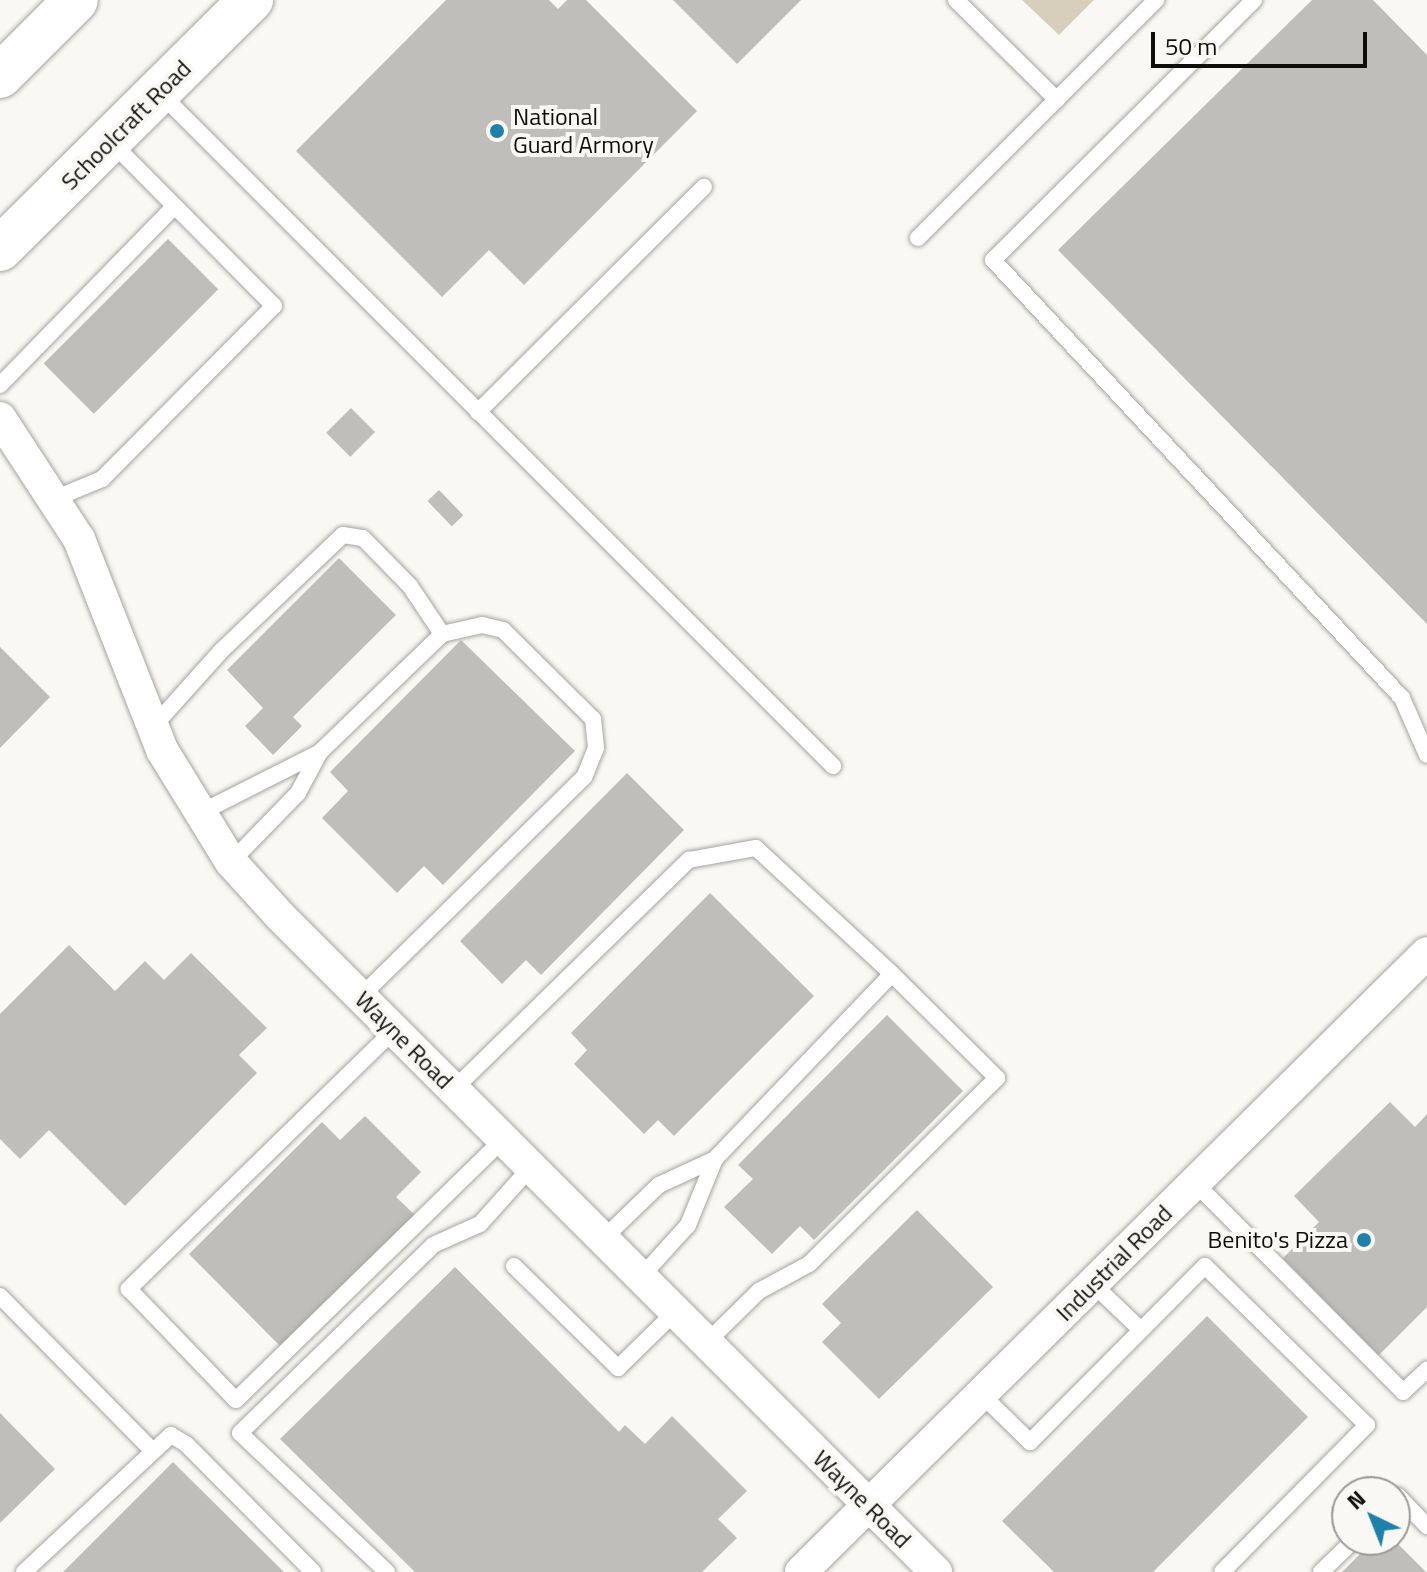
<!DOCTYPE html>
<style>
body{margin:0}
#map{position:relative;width:1427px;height:1572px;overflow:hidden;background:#faf8f4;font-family:"Titillium Web",sans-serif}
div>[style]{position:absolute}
.green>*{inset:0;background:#d7cfbc}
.building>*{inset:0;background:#c0beba;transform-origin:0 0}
.roads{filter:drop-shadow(0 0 2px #a5a4a0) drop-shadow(0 0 2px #a5a4a0)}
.lane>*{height:16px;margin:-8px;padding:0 8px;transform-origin:8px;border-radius:8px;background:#fff}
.street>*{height:32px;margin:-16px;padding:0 16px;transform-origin:16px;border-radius:16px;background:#fff}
.secondary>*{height:44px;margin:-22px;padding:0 22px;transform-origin:22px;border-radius:22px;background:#fff}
.highway>*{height:44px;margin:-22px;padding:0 22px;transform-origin:22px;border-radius:22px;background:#fff}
.dots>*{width:22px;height:22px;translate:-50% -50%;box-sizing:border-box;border:4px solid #faf8f4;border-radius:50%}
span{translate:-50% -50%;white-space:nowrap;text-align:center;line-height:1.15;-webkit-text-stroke:8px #faf8f4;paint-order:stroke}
.poi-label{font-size:24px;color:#0f0e0d}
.left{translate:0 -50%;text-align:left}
.right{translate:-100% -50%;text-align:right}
.street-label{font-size:24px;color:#0f0e0d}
.north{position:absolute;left:1331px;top:1476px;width:80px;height:80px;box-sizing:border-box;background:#faf8f4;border:2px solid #9c9a98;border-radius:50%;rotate:317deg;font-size:22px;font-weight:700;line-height:32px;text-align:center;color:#0f0e0d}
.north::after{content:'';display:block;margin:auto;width:28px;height:36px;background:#1e81ac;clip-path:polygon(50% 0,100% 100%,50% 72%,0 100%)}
.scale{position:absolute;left:1151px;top:32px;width:216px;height:36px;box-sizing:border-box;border:4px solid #0f0e0d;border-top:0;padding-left:10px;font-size:24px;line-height:28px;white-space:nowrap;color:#0f0e0d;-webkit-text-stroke:6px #faf8f4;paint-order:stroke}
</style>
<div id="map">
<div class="green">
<i style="clip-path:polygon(1022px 0,1094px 0,1059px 35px)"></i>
</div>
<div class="building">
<i style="clip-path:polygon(446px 0,549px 0,558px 9px,567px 0,586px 0,697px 111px,524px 285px,489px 250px,442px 297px,296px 151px)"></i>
<i style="clip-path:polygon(673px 0,801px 0,737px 64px)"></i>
<i style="clip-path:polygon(1312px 0,1373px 0,1427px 55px,1427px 624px,1058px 250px)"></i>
<i style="left:168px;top:239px;width:71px;height:176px;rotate:45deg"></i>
<i style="left:351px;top:408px;width:34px;height:35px;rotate:45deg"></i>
<i style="left:439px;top:490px;width:35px;height:16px;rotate:46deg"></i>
<i style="clip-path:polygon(339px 558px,396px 615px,293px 717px,302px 726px,273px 755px,245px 726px,263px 708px,227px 670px)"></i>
<i style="clip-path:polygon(461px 640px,575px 751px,443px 885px,424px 866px,397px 893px,322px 818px,348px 791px,330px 772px)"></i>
<i style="clip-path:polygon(0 647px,50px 697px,0 748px)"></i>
<i style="clip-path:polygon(627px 773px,684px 830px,541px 975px,526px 960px,502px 984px,460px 941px)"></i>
<i style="clip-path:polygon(710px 893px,814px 996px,674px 1136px,658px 1120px,644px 1134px,574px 1064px,587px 1050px,571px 1033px)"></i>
<i style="clip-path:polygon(69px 945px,115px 991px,145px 961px,164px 980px,191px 953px,267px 1028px,239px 1055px,257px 1073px,125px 1206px,49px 1130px,20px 1159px,0 1139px,0 1014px)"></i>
<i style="clip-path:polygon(887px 1015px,963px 1091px,814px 1240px,800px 1226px,772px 1254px,724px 1207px,753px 1179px,738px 1165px)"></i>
<i style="clip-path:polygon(1390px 1102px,1415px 1127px,1427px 1114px,1427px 1307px,1378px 1356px,1283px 1258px,1319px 1222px,1294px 1196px)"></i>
<i style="clip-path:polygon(365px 1116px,421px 1172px,396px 1197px,415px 1215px,282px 1348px,189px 1254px,322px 1122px,340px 1140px)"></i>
<i style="clip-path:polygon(917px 1210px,993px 1287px,879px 1399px,822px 1342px,841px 1323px,822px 1304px)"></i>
<i style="clip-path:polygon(455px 1267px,619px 1432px,625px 1425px,645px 1444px,672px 1416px,747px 1491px,718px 1519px,737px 1538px,702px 1572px,415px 1572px,280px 1439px)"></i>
<i style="clip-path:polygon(1207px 1316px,1308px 1417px,1153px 1572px,1054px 1572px,1002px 1521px)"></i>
<i style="clip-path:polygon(0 1413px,55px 1469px,0 1523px)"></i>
<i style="clip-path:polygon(173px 1462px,284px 1572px,63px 1572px)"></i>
<i style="clip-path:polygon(1374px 1540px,1394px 1540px,1426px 1572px,1342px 1572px)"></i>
</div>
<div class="roads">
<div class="lane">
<i style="left:956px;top:0;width:142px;rotate:44.7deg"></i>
<i style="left:1254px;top:0;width:368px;rotate:135.1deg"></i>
<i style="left:993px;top:260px;width:599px;rotate:46.96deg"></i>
<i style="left:1402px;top:698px;width:62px;rotate:66.3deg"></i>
<i style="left:160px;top:93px;width:952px;rotate:45deg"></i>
<i style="left:918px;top:238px;width:337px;rotate:-45deg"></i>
<i style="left:0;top:385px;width:249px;rotate:-45.7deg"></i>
<i style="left:478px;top:412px;width:319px;rotate:-44.9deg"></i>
<i style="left:56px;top:498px;width:50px;rotate:-22.4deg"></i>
<i style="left:102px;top:479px;width:244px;rotate:-45.2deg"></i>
<i style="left:274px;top:306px;width:233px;rotate:-134.8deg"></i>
<i style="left:152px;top:728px;width:103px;rotate:-48.1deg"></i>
<i style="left:221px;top:651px;width:168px;rotate:-43.6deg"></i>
<i style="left:343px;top:535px;width:20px;rotate:9deg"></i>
<i style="left:363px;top:538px;width:67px;rotate:45.6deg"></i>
<i style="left:410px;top:586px;width:58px;rotate:56.3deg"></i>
<i style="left:198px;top:814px;width:137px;rotate:-26.9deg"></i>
<i style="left:231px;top:862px;width:96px;rotate:-45.8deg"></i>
<i style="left:298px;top:793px;width:47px;rotate:-61.8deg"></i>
<i style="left:320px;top:752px;width:170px;rotate:-44deg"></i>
<i style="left:442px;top:634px;width:41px;rotate:-12.7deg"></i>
<i style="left:482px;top:625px;width:22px;rotate:13deg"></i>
<i style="left:503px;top:630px;width:127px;rotate:44.7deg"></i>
<i style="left:593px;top:719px;width:29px;rotate:84deg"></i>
<i style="left:596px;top:748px;width:31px;rotate:112deg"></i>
<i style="left:584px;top:777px;width:314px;rotate:135.5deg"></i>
<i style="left:394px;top:1030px;width:371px;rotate:135.7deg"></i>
<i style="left:129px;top:1289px;width:154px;rotate:46.1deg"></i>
<i style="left:236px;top:1400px;width:373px;rotate:-44.3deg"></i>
<i style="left:453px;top:1090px;width:330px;rotate:-44.3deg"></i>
<i style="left:689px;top:860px;width:68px;rotate:-10.2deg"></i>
<i style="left:756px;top:848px;width:185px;rotate:42.8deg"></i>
<i style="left:1195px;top:1183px;width:295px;rotate:45.1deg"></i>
<i style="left:1403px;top:1392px;width:33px;rotate:-43deg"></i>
<i style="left:603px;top:1239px;width:78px;rotate:-44deg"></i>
<i style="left:659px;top:1185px;width:62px;rotate:-24.9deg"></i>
<i style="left:514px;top:1266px;width:146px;rotate:44.4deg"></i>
<i style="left:618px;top:1368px;width:80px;rotate:-44.5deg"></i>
<i style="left:641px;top:1277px;width:70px;rotate:-47.9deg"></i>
<i style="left:688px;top:1225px;width:71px;rotate:-67.8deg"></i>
<i style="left:715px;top:1159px;width:256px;rotate:-46.3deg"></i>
<i style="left:892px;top:974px;width:148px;rotate:44.7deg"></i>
<i style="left:997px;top:1078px;width:264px;rotate:135.3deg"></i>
<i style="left:809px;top:1264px;width:57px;rotate:151.6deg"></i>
<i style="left:759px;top:1291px;width:74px;rotate:135.5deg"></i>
<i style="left:1093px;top:1284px;width:66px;rotate:43.8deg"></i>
<i style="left:0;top:1296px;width:214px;rotate:45.4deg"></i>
<i style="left:981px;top:1394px;width:69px;rotate:44.4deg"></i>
<i style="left:1030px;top:1442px;width:248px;rotate:-45.2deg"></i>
<i style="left:1205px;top:1266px;width:227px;rotate:44.5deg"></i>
<i style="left:1367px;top:1425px;width:206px;rotate:134.6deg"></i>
<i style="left:1395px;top:1499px;width:4px;rotate:-45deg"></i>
<i style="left:1398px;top:1496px;width:42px;rotate:46deg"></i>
<i style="left:24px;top:1572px;width:201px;rotate:-43deg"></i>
<i style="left:171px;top:1435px;width:17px;rotate:31deg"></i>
<i style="left:186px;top:1444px;width:180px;rotate:45.2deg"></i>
<i style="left:387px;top:1572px;width:202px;rotate:-136.6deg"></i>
<i style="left:240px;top:1433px;width:269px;rotate:-44.2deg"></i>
<i style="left:433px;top:1245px;width:51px;rotate:-24.1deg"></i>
<i style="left:480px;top:1224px;width:76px;rotate:-48.2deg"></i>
<i style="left:1321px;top:1572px;width:46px;rotate:-44.1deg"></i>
</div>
<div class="street">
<i style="left:0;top:418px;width:145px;rotate:56.9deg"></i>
<i style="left:79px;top:539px;width:227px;rotate:68.5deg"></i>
<i style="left:162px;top:750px;width:132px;rotate:58.4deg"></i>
<i style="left:231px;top:862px;width:73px;rotate:47.8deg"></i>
<i style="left:280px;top:916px;width:928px;rotate:45deg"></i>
<i style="left:801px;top:1572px;width:880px;rotate:-44.68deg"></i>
</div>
<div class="secondary">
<i style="left:0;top:249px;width:354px;rotate:-44.8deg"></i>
</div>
<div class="highway">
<i style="left:0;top:76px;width:107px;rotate:-45deg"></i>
</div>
</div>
<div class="dots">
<i style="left:497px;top:131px;background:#1e81ac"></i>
<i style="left:1364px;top:1240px;background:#1e81ac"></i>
</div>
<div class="poi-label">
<span class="left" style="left:513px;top:131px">National<br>Guard Armory</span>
<span class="right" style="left:1348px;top:1240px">Benito's Pizza</span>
</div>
<div class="street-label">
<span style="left:126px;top:125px;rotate:-45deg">Schoolcraft Road</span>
<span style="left:404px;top:1040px;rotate:45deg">Wayne Road</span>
<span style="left:1114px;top:1263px;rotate:-45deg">Industrial Road</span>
<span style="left:862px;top:1499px;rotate:45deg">Wayne Road</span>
</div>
<div class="north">N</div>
<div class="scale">50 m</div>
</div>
